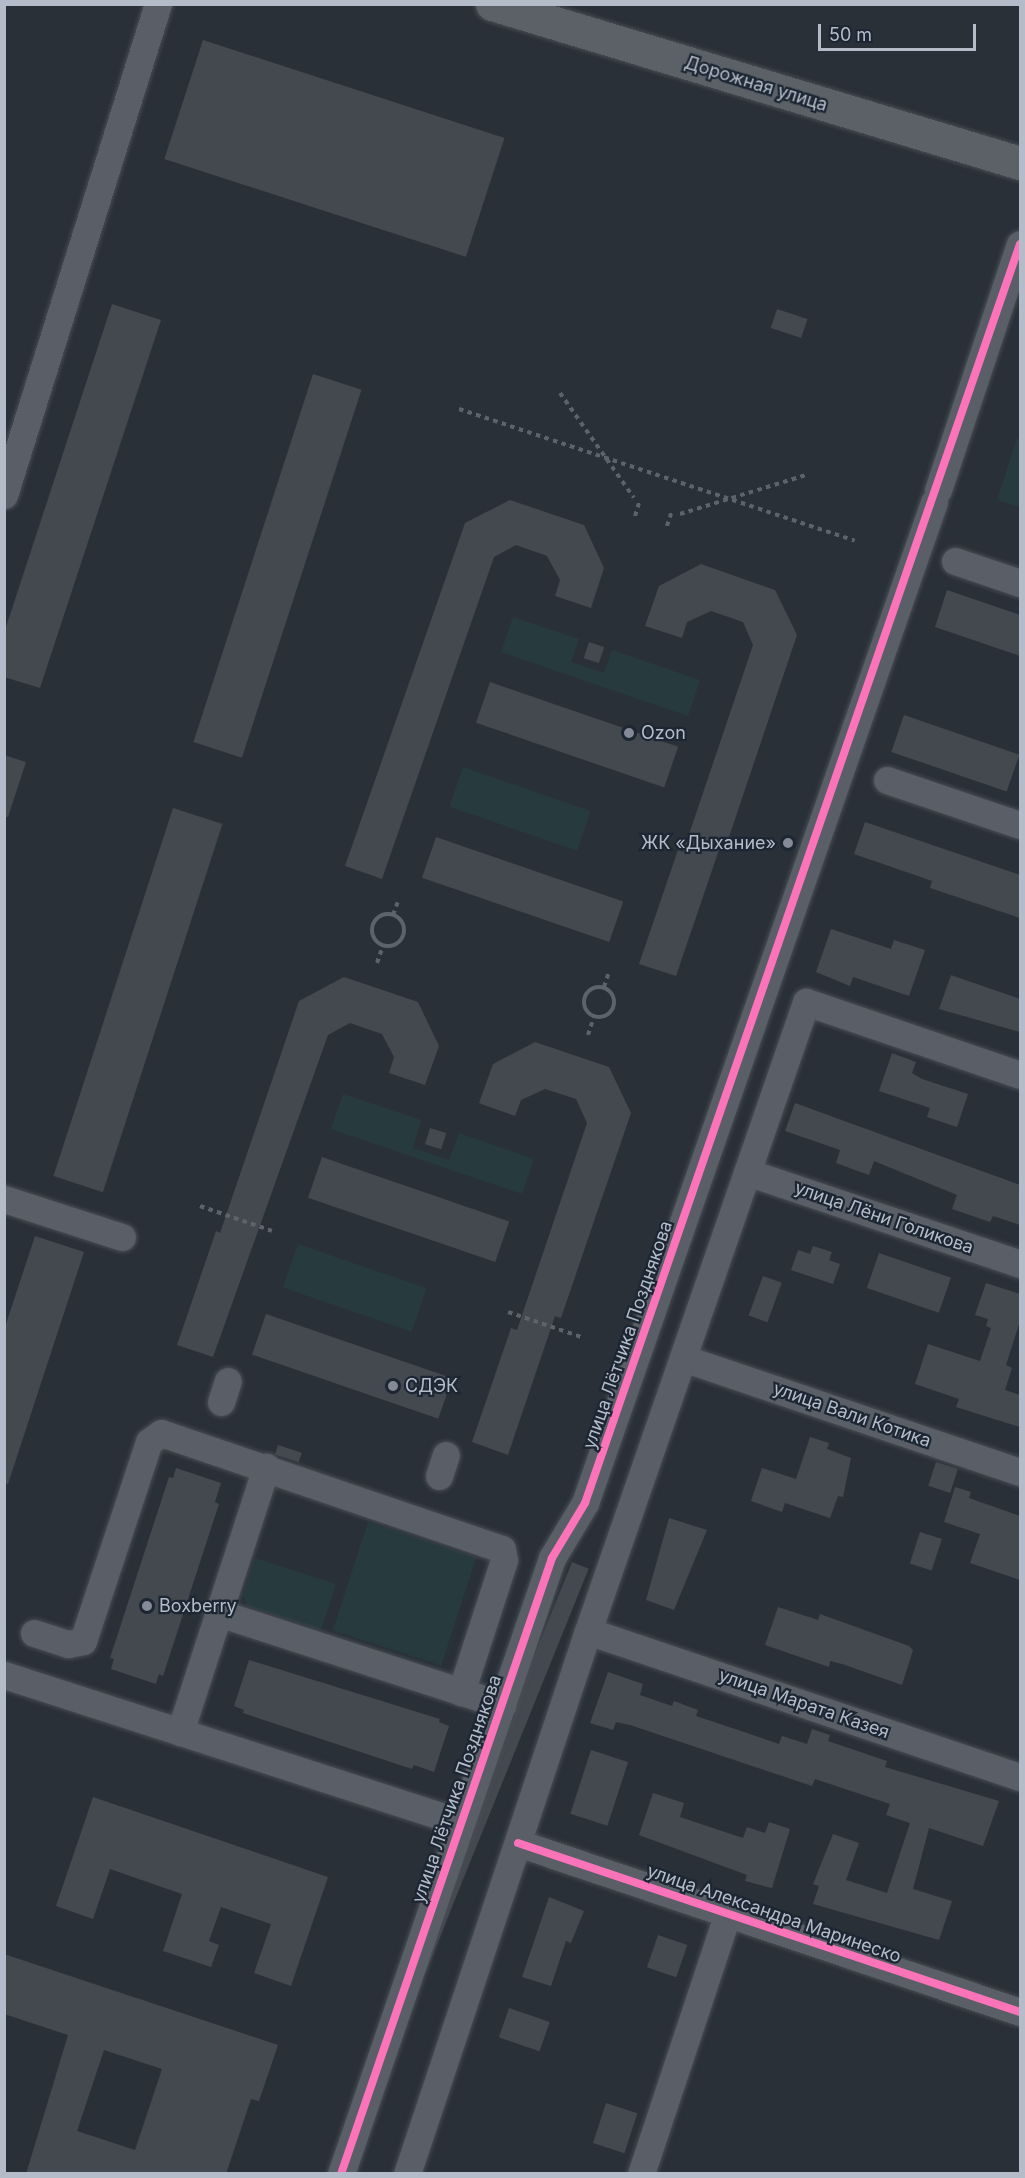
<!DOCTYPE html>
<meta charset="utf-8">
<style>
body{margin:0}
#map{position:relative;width:1025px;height:2178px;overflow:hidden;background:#2a3038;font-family:Inter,sans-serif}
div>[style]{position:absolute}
.green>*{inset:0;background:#273a3e;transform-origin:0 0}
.building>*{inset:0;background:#444950;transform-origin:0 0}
.path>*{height:4px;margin-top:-2px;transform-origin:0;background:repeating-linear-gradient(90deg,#5d636a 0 4.5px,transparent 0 9px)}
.path>.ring{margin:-2px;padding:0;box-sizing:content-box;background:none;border:4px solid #5d636a;border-radius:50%}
.roads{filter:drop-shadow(0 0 2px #484c53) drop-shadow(0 0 2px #484c53)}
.minor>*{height:27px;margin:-13.5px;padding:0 13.5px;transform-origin:13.5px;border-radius:13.5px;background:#5a5e66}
.major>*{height:33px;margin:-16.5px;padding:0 16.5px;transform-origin:16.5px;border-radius:16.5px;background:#5c6168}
.cycleway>*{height:8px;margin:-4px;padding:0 4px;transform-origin:4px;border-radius:4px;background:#fb73b8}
.dots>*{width:16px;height:16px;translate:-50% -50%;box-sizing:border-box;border:3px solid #1d2633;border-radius:50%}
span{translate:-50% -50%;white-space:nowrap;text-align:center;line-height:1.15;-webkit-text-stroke:4.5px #1d2633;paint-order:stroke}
.street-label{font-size:18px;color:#b4bcc9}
.poi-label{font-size:18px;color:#b4bcc9}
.left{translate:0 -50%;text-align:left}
.right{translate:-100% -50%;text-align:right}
.frame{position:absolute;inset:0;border:6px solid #b4bcc9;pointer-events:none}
.scale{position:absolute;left:818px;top:24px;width:158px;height:27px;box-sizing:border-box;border:3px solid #b4bcc9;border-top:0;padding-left:8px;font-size:18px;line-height:21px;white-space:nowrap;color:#b4bcc9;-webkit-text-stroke:4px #1d2633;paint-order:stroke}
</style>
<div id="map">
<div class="green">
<i style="clip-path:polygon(1017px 438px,1020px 439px,1020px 507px,997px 500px)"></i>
<i style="clip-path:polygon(513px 617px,579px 639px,571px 662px,604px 673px,612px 650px,700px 680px,688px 716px,501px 652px)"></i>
<i style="left:463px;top:767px;width:135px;height:42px;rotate:19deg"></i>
<i style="clip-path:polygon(343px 1094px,421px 1120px,413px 1148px,449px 1160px,459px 1133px,534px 1159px,522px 1194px,331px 1129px)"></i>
<i style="left:298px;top:1244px;width:136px;height:46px;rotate:19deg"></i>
<i style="left:368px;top:1522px;width:114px;height:114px;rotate:18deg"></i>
<i style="clip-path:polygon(255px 1558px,336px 1584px,321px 1630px,247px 1606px,243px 1596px)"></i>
</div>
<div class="building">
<i style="left:203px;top:40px;width:317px;height:125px;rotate:18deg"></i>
<i style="clip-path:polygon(112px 304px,161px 320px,40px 688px,4px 677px,4px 633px)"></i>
<i style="left:777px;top:309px;width:32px;height:20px;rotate:18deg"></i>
<i style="left:313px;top:374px;width:51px;height:387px;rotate:18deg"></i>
<i style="clip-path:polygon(510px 500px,584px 525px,604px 568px,591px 608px,555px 596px,560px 580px,547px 556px,516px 545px,494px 557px,382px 879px,345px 866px,465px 523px)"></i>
<i style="clip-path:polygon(701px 564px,775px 590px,797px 635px,728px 840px,723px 838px,676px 976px,639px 964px,678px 850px,683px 852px,753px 645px,743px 622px,711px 611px,687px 622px,682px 638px,645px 626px,659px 586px)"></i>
<i style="clip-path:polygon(947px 590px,1020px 615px,1020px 656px,935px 627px)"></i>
<i style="left:589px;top:642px;width:16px;height:17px;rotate:18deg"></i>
<i style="left:490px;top:682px;width:199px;height:43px;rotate:19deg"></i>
<i style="left:904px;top:715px;width:122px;height:39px;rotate:19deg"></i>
<i style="clip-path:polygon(4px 755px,26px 762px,8px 817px,4px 816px)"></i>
<i style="left:173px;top:808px;width:52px;height:387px;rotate:18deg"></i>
<i style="clip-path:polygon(865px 822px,1020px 875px,1020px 918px,930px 888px,932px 881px,854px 854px)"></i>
<i style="left:436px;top:837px;width:198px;height:43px;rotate:19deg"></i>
<i style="clip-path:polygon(831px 929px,891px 949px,894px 940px,925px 950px,909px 996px,853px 977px,850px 986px,816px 972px)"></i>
<i style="clip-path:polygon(951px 975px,1020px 999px,1020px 1032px,939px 1009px)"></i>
<i style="clip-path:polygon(344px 977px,418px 1002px,439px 1046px,425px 1085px,389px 1073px,394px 1057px,382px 1034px,350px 1023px,328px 1035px,213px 1357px,177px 1345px,216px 1231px,220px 1233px,299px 1001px)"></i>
<i style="clip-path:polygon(535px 1042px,609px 1067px,631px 1113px,561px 1318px,555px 1316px,508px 1455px,472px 1442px,511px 1328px,517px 1330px,587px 1123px,576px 1099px,545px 1089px,521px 1100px,515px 1116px,479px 1103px,493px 1064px)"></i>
<i style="clip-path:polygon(892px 1053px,916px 1062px,912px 1073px,922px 1079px,968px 1094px,957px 1127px,927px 1117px,930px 1108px,879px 1091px)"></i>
<i style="clip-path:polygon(795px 1103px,1020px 1185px,1020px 1225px,993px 1216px,990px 1222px,952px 1209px,957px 1195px,874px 1161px,869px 1175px,836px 1163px,840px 1150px,785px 1131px)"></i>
<i style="left:430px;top:1128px;width:17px;height:17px;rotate:17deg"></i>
<i style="left:322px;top:1157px;width:198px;height:43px;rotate:19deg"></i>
<i style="clip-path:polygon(35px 1236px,84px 1252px,8px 1484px,4px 1483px,4px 1330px)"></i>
<i style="clip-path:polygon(813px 1246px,832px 1252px,829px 1260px,840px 1264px,833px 1284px,791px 1270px,798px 1250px,810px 1254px)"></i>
<i style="left:879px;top:1253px;width:76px;height:37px;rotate:19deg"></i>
<i style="left:763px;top:1276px;width:20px;height:42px;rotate:20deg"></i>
<i style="clip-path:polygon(986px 1283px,1020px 1294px,1020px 1321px,1006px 1365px,1012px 1368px,1005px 1390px,1020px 1395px,1020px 1427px,956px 1407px,959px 1399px,915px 1384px,928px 1344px,980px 1361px,991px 1328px,986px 1326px,988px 1319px,975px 1315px)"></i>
<i style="left:266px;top:1314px;width:197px;height:43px;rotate:19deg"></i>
<i style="clip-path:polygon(810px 1437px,829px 1443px,827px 1449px,851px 1458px,843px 1497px,838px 1496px,830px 1518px,785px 1503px,782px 1512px,751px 1501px,762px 1468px,796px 1479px)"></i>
<i style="left:278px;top:1445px;width:25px;height:10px;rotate:18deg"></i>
<i style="left:936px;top:1462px;width:23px;height:25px;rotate:18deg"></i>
<i style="clip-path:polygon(176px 1468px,221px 1483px,215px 1502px,219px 1504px,163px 1676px,159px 1674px,156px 1684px,111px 1669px,114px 1659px,110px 1658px,169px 1477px,173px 1478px)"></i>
<i style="clip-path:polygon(955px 1487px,971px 1492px,969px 1498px,1020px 1516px,1020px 1580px,970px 1563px,980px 1534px,944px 1522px)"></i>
<i style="clip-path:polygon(669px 1518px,707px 1530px,674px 1610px,646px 1600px)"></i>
<i style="left:920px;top:1532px;width:23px;height:33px;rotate:18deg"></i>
<i style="left:572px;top:1562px;width:18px;height:549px;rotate:22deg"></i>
<i style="clip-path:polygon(778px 1607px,818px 1620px,820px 1614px,909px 1646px,913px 1650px,902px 1685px,842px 1664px,830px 1661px,829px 1667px,765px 1645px)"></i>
<i style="clip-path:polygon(249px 1660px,440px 1719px,439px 1722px,449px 1726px,434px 1772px,414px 1765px,412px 1769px,243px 1713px,244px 1710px,234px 1706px)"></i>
<i style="clip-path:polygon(608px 1672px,643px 1684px,640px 1695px,672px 1706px,674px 1701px,698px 1710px,696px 1716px,747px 1733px,779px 1744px,782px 1736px,807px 1744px,812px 1729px,830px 1735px,828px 1741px,887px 1761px,885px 1767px,999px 1801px,983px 1846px,929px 1828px,913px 1889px,952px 1901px,939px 1940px,813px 1904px,819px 1886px,813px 1884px,833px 1834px,859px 1843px,846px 1880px,887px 1893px,910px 1823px,886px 1815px,890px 1804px,815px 1779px,812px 1786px,630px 1725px,616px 1722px,613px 1730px,590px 1723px)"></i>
<i style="left:591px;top:1750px;width:39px;height:67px;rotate:18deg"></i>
<i style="clip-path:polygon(653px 1793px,684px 1803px,680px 1817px,743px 1838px,747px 1827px,765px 1833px,769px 1822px,790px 1829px,772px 1888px,745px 1881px,747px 1875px,639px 1835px)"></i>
<i style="clip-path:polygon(93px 1797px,328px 1877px,291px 1986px,254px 1973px,271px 1924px,221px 1907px,209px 1941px,219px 1945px,211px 1967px,163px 1951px,182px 1894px,110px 1869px,93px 1919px,56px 1906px)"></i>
<i style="clip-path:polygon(549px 1897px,584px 1911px,571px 1943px,566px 1941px,551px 1986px,522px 1977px)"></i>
<i style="left:658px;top:1935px;width:31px;height:34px;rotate:19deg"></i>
<i style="clip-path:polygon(evenodd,4px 1954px,278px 2045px,259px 2101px,251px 2099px,226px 2174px,26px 2174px,68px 2035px,4px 2014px,4px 1954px,104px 2050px,162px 2069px,135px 2150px,77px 2131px,104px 2050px)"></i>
<i style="left:509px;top:2008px;width:43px;height:31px;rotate:19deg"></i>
<i style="left:606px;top:2103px;width:33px;height:42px;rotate:18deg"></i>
</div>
<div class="path">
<i style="left:560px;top:393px;width:128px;rotate:54.8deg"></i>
<i style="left:459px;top:409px;width:417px;rotate:18.4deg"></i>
<i style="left:680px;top:514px;width:132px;rotate:-17.2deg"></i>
<i style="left:635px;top:516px;width:17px;rotate:-73deg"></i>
<i style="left:667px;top:526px;width:16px;rotate:-72deg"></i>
<i class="ring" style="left:372px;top:914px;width:28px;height:28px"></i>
<i style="left:393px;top:915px;width:15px;rotate:-70deg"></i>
<i style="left:377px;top:963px;width:18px;rotate:-71deg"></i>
<i class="ring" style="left:584px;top:987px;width:26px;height:26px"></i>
<i style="left:604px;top:987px;width:16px;rotate:-72deg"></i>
<i style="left:588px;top:1035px;width:19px;rotate:-72deg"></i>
<i style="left:200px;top:1206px;width:76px;rotate:19.1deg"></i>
<i style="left:508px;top:1312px;width:77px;rotate:18.9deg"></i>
</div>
<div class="roads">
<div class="minor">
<i style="left:938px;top:490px;width:259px;rotate:-71.6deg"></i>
<i style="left:4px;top:495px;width:515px;rotate:-72.59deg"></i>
<i style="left:955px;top:561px;width:69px;rotate:18.7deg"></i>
<i style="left:887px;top:780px;width:140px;rotate:18.7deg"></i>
<i style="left:747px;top:1172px;width:288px;rotate:18.6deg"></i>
<i style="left:4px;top:1199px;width:124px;rotate:17.9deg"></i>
<i style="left:683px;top:1358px;width:356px;rotate:18.7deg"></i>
<i style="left:221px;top:1402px;width:22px;rotate:-72deg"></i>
<i style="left:439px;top:1476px;width:22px;rotate:-72deg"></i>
<i style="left:219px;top:1613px;width:298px;rotate:18deg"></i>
<i style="left:588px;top:1631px;width:456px;rotate:18.7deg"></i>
<i style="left:34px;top:1633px;width:36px;rotate:18deg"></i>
<i style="left:68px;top:1644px;width:15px;rotate:-11deg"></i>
<i style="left:83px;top:1641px;width:210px;rotate:-71.7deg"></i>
<i style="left:149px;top:1442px;width:15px;rotate:-37deg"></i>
<i style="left:161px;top:1433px;width:360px;rotate:18.8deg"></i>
<i style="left:502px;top:1549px;width:11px;rotate:80deg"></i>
<i style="left:504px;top:1560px;width:139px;rotate:108deg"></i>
<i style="left:4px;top:1675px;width:480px;rotate:17.9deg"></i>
<i style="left:180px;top:1732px;width:279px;rotate:-72deg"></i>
<i style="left:518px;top:1843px;width:530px;rotate:18.61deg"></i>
<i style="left:341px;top:2174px;width:651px;rotate:-71.09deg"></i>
<i style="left:552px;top:1558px;width:64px;rotate:-59deg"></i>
<i style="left:585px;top:1503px;width:1060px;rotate:-70.78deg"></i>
<i style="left:407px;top:2174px;width:572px;rotate:-71.57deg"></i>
<i style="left:588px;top:1631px;width:666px;rotate:-70.88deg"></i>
<i style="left:806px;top:1002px;width:226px;rotate:18.8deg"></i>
<i style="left:641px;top:2174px;width:273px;rotate:-71.6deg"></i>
</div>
<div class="major">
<i style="left:492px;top:4px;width:551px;rotate:16.76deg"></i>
</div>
</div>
<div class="cycleway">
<i style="left:518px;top:1843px;width:530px;rotate:18.61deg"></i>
<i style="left:341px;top:2174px;width:651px;rotate:-71.09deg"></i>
<i style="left:552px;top:1558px;width:64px;rotate:-59deg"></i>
<i style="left:585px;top:1503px;width:1332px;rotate:-70.94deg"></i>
</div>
<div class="dots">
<i style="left:629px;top:733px;background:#848b96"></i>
<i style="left:788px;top:843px;background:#848b96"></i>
<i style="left:393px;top:1386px;background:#848b96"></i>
<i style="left:147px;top:1606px;background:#848b96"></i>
</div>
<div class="street-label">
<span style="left:756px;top:84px;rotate:17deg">Дорожная улица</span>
<span style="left:884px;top:1218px;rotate:19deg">улица Лёни Голикова</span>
<span style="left:628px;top:1335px;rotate:-71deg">улица Лётчика Позднякова</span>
<span style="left:852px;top:1415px;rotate:19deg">улица Вали Котика</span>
<span style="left:804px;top:1704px;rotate:19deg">улица Марата Казея</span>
<span style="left:457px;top:1789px;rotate:-71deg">улица Лётчика Позднякова</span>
<span style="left:774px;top:1914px;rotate:19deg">улица Александра Маринеско</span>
</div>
<div class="poi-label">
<span class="left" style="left:641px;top:733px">Ozon</span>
<span class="right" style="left:776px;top:843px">ЖК «Дыхание»</span>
<span class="left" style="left:405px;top:1386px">СДЭК</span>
<span class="left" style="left:159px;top:1606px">Boxberry</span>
</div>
<div class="frame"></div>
<div class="scale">50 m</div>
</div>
